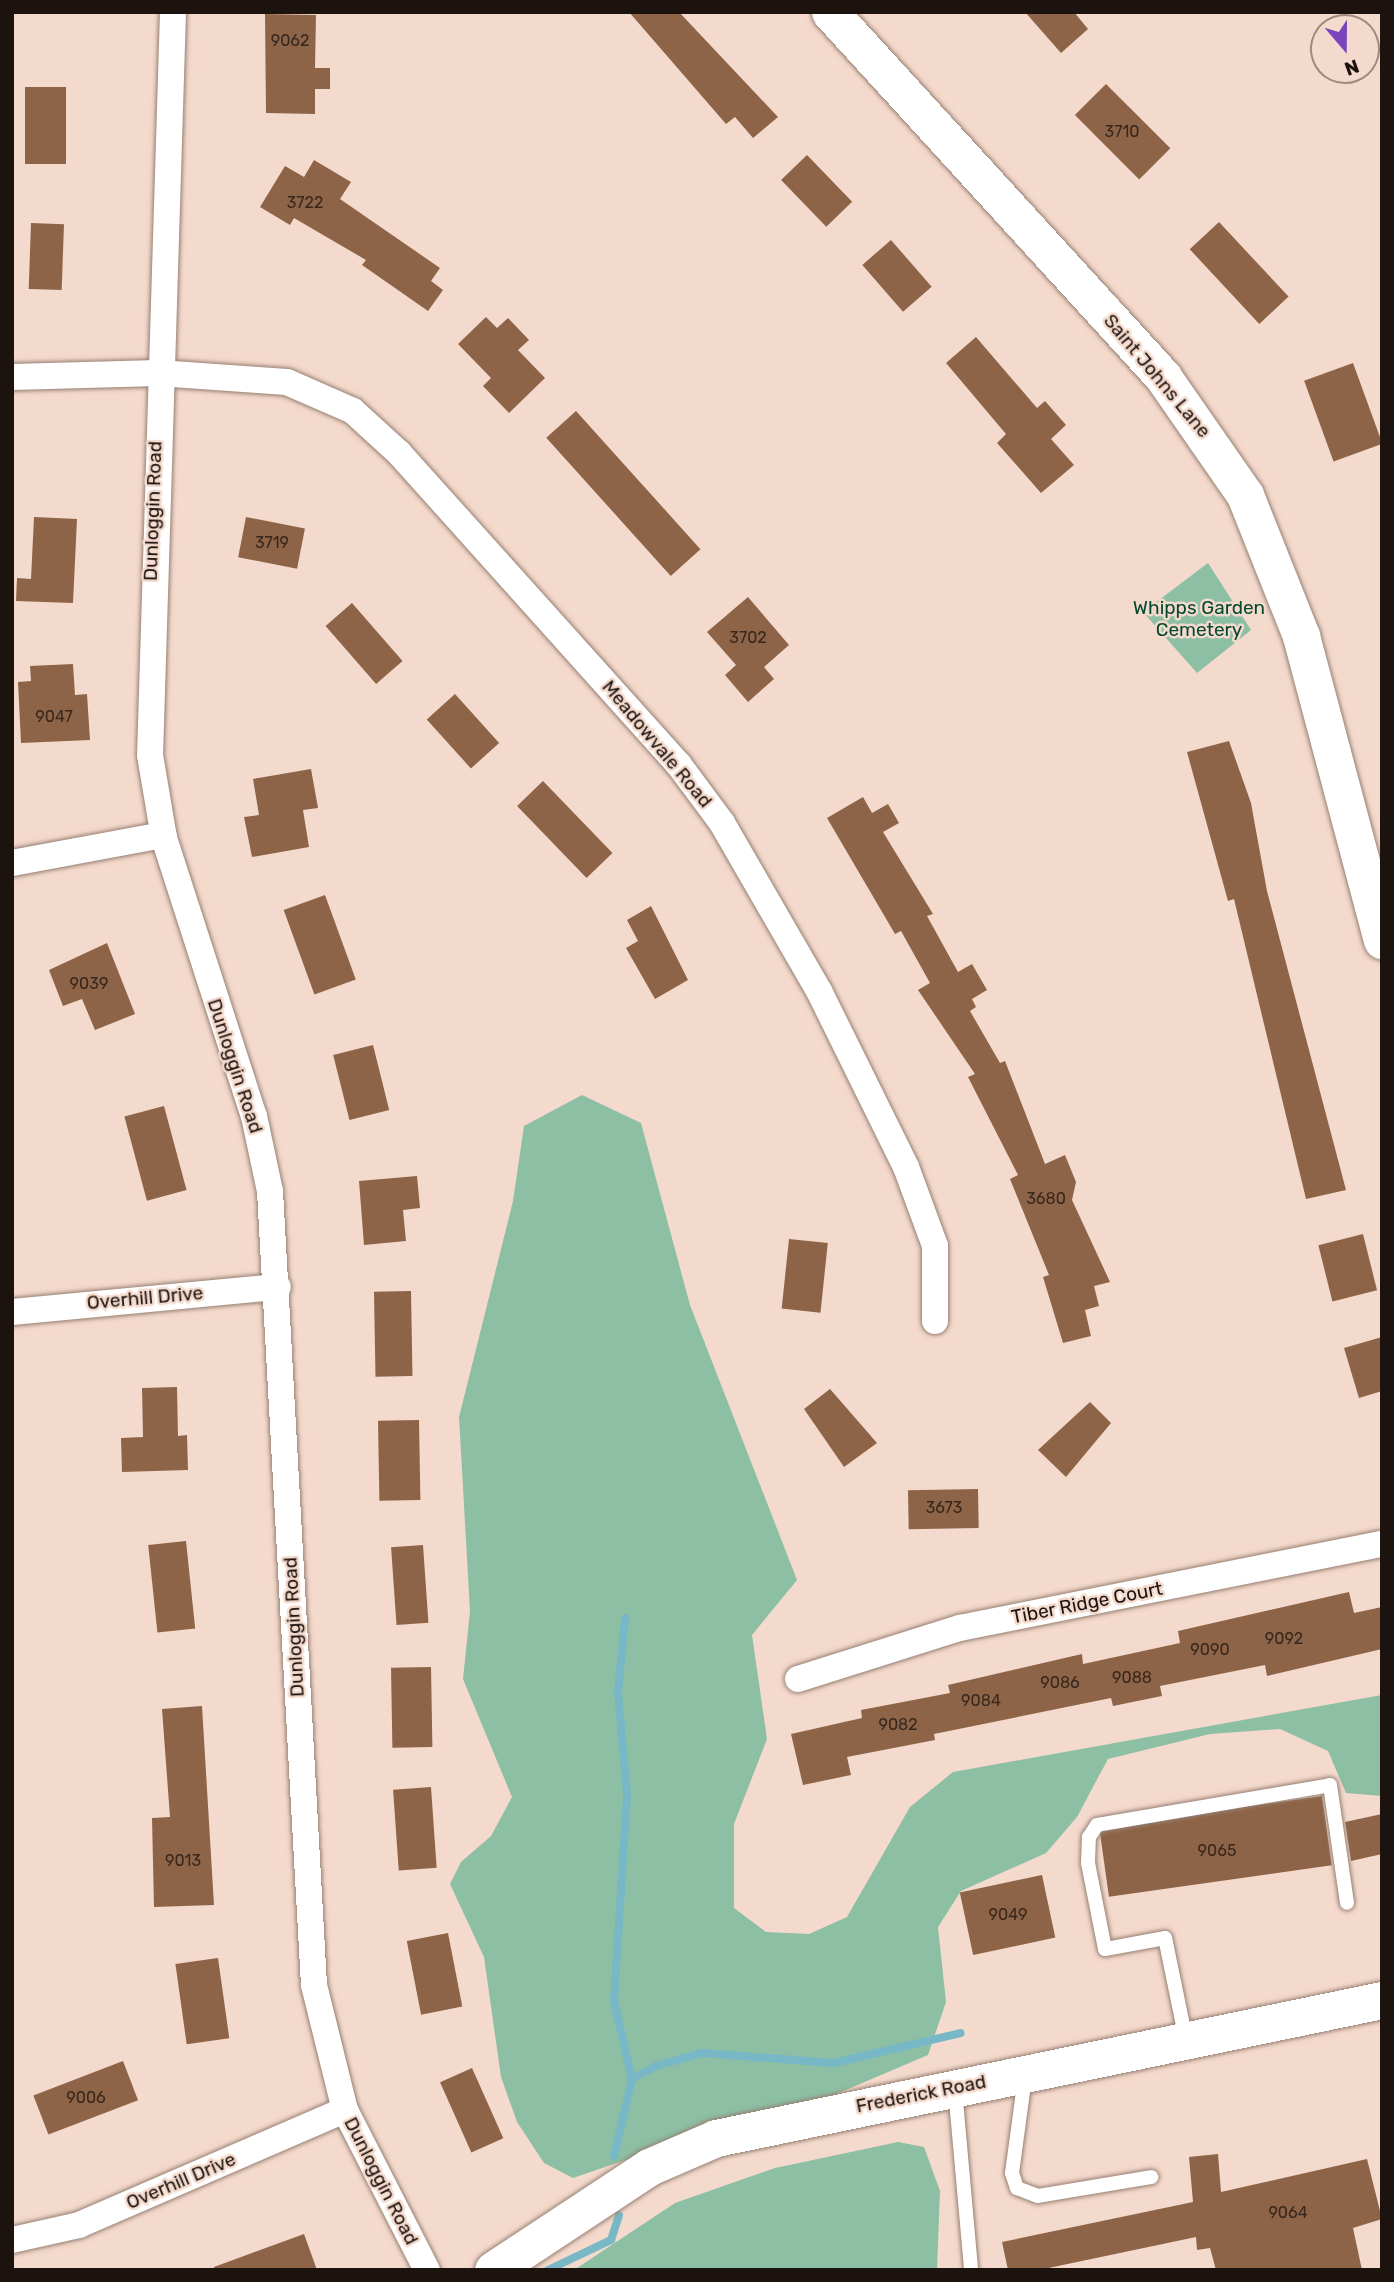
<!DOCTYPE html>
<style>
body{margin:0}
#map{position:relative;width:1394px;height:2282px;overflow:hidden;background:#f4dacc;font-family:Rubik,sans-serif}
div>[style]{position:absolute}
.green>*{inset:0;background:#8cbfa4}
.stream>*{height:8px;margin:-4px;padding:0 4px;transform-origin:4px;border-radius:4px;background:#78b8c6}
.building>*{inset:0;background:#8d6447;transform-origin:0 0}
.roads{filter:drop-shadow(0 0 2px #967f72) drop-shadow(0 0 2px #967f72)}
.lane>*{height:14px;margin:-7px;padding:0 7px;transform-origin:7px;border-radius:7px;background:#fff}
.street>*{height:26px;margin:-13px;padding:0 13px;transform-origin:13px;border-radius:13px;background:#fff}
.secondary>*{height:37px;margin:-18.5px;padding:0 18.5px;transform-origin:18.5px;border-radius:18.5px;background:#fff}
span{translate:-50% -50%;white-space:nowrap;text-align:center;line-height:1.15;-webkit-text-stroke:5px #f4dacc;paint-order:stroke}
.number-label{font-size:16px;color:#38271d}
.number-label span{-webkit-text-stroke-width:0}
.street-label{font-size:19px;color:#1c130f}
.park-label{font-size:19px;color:#03492e}
.frame{position:absolute;inset:0;border:14px solid #1c130f;pointer-events:none}
.north{position:absolute;left:1310px;top:14px;width:70px;height:70px;box-sizing:border-box;background:#f4dacc;border:2px solid #9e8a80;border-radius:50%;rotate:160deg;font-size:19px;font-weight:700;line-height:28px;text-align:center;color:#1c130f}
.north::after{content:'';display:block;margin:auto;width:24px;height:32px;background:#7a45bc;clip-path:polygon(50% 0,100% 100%,50% 72%,0 100%)}
</style>
<div id="map">
<div class="green">
<i style="clip-path:polygon(1208px 563px,1251px 630px,1197px 673px,1143px 612px)"></i>
<i style="clip-path:polygon(582px 1095px,641px 1123px,690px 1305px,797px 1580px,752px 1635px,767px 1739px,734px 1824px,734px 1908px,766px 1932px,809px 1934px,847px 1917px,910px 1807px,953px 1772px,1382px 1695px,1382px 1796px,1346px 1793px,1328px 1751px,1280px 1729px,1210px 1734px,1108px 1759px,1077px 1817px,1046px 1853px,961px 1891px,938px 1927px,946px 2002px,928px 2055px,834px 2095px,779px 2107px,573px 2178px,544px 2163px,517px 2122px,501px 2077px,484px 1957px,450px 1884px,461px 1862px,491px 1836px,512px 1797px,463px 1679px,470px 1611px,459px 1417px,513px 1201px,524px 1126px)"></i>
<i style="clip-path:polygon(898px 2142px,924px 2147px,940px 2191px,937px 2270px,574px 2270px,675px 2203px,775px 2168px)"></i>
</div>
<div class="stream">
<i style="left:625px;top:1618px;width:74px;rotate:95.4deg"></i>
<i style="left:618px;top:1692px;width:103px;rotate:85deg"></i>
<i style="left:627px;top:1795px;width:206px;rotate:93.6deg"></i>
<i style="left:614px;top:2001px;width:80px;rotate:77deg"></i>
<i style="left:614px;top:2156px;width:79px;rotate:-76.8deg"></i>
<i style="left:632px;top:2079px;width:27px;rotate:-28deg"></i>
<i style="left:656px;top:2066px;width:48px;rotate:-15.8deg"></i>
<i style="left:702px;top:2053px;width:132px;rotate:4.3deg"></i>
<i style="left:834px;top:2063px;width:130px;rotate:-13.3deg"></i>
<i style="left:548px;top:2270px;width:70px;rotate:-25.5deg"></i>
<i style="left:611px;top:2240px;width:26px;rotate:-72deg"></i>
</div>
<div class="building">
<i style="clip-path:polygon(629px 12px,679px 12px,778px 117px,753px 138px,735px 117px,726px 124px)"></i>
<i style="clip-path:polygon(1025px 12px,1074px 12px,1088px 29px,1061px 53px)"></i>
<i style="clip-path:polygon(265px 14px,316px 15px,315px 68px,330px 68px,330px 89px,315px 89px,315px 114px,266px 113px)"></i>
<i style="left:1106px;top:84px;width:91px;height:44px;rotate:45deg"></i>
<i style="left:25px;top:87px;width:41px;height:77px"></i>
<i style="left:807px;top:155px;width:65px;height:36px;rotate:46deg"></i>
<i style="clip-path:polygon(314px 160px,351px 182px,340px 199px,440px 268px,431px 281px,443px 290px,428px 311px,362px 265px,366px 260px,294px 218px,290px 225px,260px 207px,285px 166px,304px 177px)"></i>
<i style="left:1219px;top:222px;width:102px;height:40px;rotate:47deg"></i>
<i style="left:31px;top:223px;width:33px;height:66px;rotate:2deg"></i>
<i style="left:891px;top:240px;width:62px;height:38px;rotate:49deg"></i>
<i style="clip-path:polygon(486px 317px,497px 328px,508px 318px,529px 340px,518px 350px,545px 378px,509px 413px,483px 386px,491px 378px,458px 344px)"></i>
<i style="clip-path:polygon(976px 337px,1037px 408px,1045px 401px,1066px 425px,1051px 439px,1074px 465px,1041px 493px,997px 443px,1006px 434px,946px 363px)"></i>
<i style="left:1353px;top:363px;width:86px;height:52px;rotate:70deg"></i>
<i style="left:576px;top:411px;width:186px;height:40px;rotate:48deg"></i>
<i style="clip-path:polygon(34px 517px,77px 519px,73px 603px,16px 601px,17px 578px,31px 579px)"></i>
<i style="left:246px;top:517px;width:60px;height:41px;rotate:11deg"></i>
<i style="clip-path:polygon(748px 597px,789px 645px,764px 667px,774px 679px,748px 702px,725px 675px,736px 665px,707px 632px)"></i>
<i style="left:352px;top:603px;width:77px;height:35px;rotate:49deg"></i>
<i style="clip-path:polygon(73px 664px,75px 695px,87px 694px,90px 740px,21px 743px,18px 682px,31px 681px,30px 666px)"></i>
<i style="left:455px;top:694px;width:66px;height:38px;rotate:48deg"></i>
<i style="clip-path:polygon(1229px 741px,1251px 803px,1267px 891px,1346px 1190px,1306px 1199px,1234px 899px,1228px 901px,1187px 752px)"></i>
<i style="clip-path:polygon(311px 769px,318px 808px,303px 810px,309px 847px,252px 857px,244px 817px,259px 815px,253px 779px)"></i>
<i style="left:543px;top:781px;width:100px;height:36px;rotate:46deg"></i>
<i style="clip-path:polygon(863px 797px,872px 813px,888px 804px,899px 823px,883px 832px,933px 914px,927px 916px,958px 972px,972px 964px,987px 990px,972px 999px,976px 1007px,970px 1011px,1000px 1063px,1005px 1061px,1045px 1164px,1065px 1155px,1076px 1182px,1072px 1200px,1110px 1282px,1094px 1286px,1099px 1306px,1085px 1310px,1091px 1336px,1063px 1343px,1043px 1277px,1049px 1275px,1010px 1179px,1018px 1175px,968px 1077px,975px 1074px,918px 990px,930px 983px,901px 931px,895px 934px,827px 818px)"></i>
<i style="left:325px;top:895px;width:90px;height:44px;rotate:70deg"></i>
<i style="clip-path:polygon(651px 906px,688px 980px,655px 999px,626px 948px,638px 941px,627px 920px)"></i>
<i style="clip-path:polygon(107px 943px,135px 1014px,95px 1030px,82px 999px,63px 1006px,49px 970px)"></i>
<i style="left:373px;top:1045px;width:67px;height:41px;rotate:76deg"></i>
<i style="left:164px;top:1106px;width:87px;height:41px;rotate:75deg"></i>
<i style="clip-path:polygon(417px 1176px,420px 1208px,403px 1210px,406px 1241px,364px 1245px,359px 1181px)"></i>
<i style="left:1363px;top:1234px;width:58px;height:46px;rotate:76deg"></i>
<i style="left:789px;top:1239px;width:39px;height:70px;rotate:6deg"></i>
<i style="left:411px;top:1291px;width:85px;height:37px;rotate:89deg"></i>
<i style="clip-path:polygon(1382px 1337px,1382px 1391px,1359px 1398px,1344px 1348px)"></i>
<i style="clip-path:polygon(177px 1387px,178px 1436px,187px 1435px,188px 1470px,122px 1472px,121px 1438px,143px 1437px,142px 1388px)"></i>
<i style="clip-path:polygon(830px 1389px,877px 1443px,844px 1467px,804px 1409px)"></i>
<i style="clip-path:polygon(1090px 1402px,1111px 1423px,1066px 1477px,1038px 1450px)"></i>
<i style="left:419px;top:1420px;width:80px;height:41px;rotate:89deg"></i>
<i style="left:978px;top:1489px;width:39px;height:70px;rotate:89deg"></i>
<i style="left:186px;top:1541px;width:88px;height:38px;rotate:84deg"></i>
<i style="left:423px;top:1545px;width:78px;height:32px;rotate:86deg"></i>
<i style="clip-path:polygon(1349px 1592px,1354px 1613px,1382px 1607px,1382px 1649px,1267px 1676px,1265px 1665px,1160px 1686px,1162px 1696px,1113px 1706px,1111px 1698px,934px 1734px,935px 1740px,847px 1757px,851px 1775px,803px 1785px,791px 1734px,862px 1718px,861px 1710px,950px 1693px,948px 1685px,1082px 1654px,1083px 1664px,1180px 1643px,1178px 1631px)"></i>
<i style="left:431px;top:1667px;width:80px;height:40px;rotate:89deg"></i>
<i style="clip-path:polygon(202px 1706px,214px 1905px,154px 1907px,152px 1818px,170px 1817px,162px 1709px)"></i>
<i style="left:431px;top:1787px;width:81px;height:38px;rotate:86deg"></i>
<i style="left:1322px;top:1796px;width:70px;height:225px;rotate:82deg"></i>
<i style="clip-path:polygon(1382px 1814px,1382px 1854px,1351px 1861px,1345px 1822px)"></i>
<i style="left:1042px;top:1875px;width:64px;height:84px;rotate:78deg"></i>
<i style="left:448px;top:1933px;width:75px;height:42px;rotate:79deg"></i>
<i style="left:218px;top:1958px;width:81px;height:43px;rotate:82deg"></i>
<i style="left:123px;top:2061px;width:42px;height:96px;rotate:69deg"></i>
<i style="left:472px;top:2068px;width:77px;height:35px;rotate:66deg"></i>
<i style="clip-path:polygon(1218px 2154px,1221px 2192px,1367px 2159px,1382px 2219px,1353px 2228px,1362px 2270px,1216px 2270px,1210px 2248px,1197px 2250px,1196px 2237px,1039px 2270px,1008px 2270px,1002px 2242px,1193px 2202px,1189px 2157px)"></i>
<i style="clip-path:polygon(304px 2234px,317px 2270px,214px 2270px,214px 2267px)"></i>
</div>
<div class="roads">
<div class="lane">
<i style="left:1186px;top:2040px;width:104px;rotate:-101.6deg"></i>
<i style="left:1165px;top:1938px;width:61px;rotate:169.6deg"></i>
<i style="left:1105px;top:1949px;width:88px;rotate:-101.2deg"></i>
<i style="left:1088px;top:1863px;width:26px;rotate:-88deg"></i>
<i style="left:1089px;top:1837px;width:14px;rotate:-56deg"></i>
<i style="left:1097px;top:1825px;width:236px;rotate:-9.7deg"></i>
<i style="left:1330px;top:1785px;width:119px;rotate:81.8deg"></i>
<i style="left:1025px;top:2077px;width:97px;rotate:97.7deg"></i>
<i style="left:1012px;top:2173px;width:16px;rotate:72deg"></i>
<i style="left:1017px;top:2188px;width:22px;rotate:21deg"></i>
<i style="left:1038px;top:2196px;width:115px;rotate:-9.5deg"></i>
<i style="left:955px;top:2089px;width:182px;rotate:84.9deg"></i>
</div>
<div class="street">
<i style="left:173px;top:12px;width:743px;rotate:91.77deg"></i>
<i style="left:150px;top:755px;width:84px;rotate:80.4deg"></i>
<i style="left:164px;top:838px;width:292px;rotate:72.1deg"></i>
<i style="left:254px;top:1116px;width:77px;rotate:78deg"></i>
<i style="left:270px;top:1191px;width:795px;rotate:86.83deg"></i>
<i style="left:314px;top:1985px;width:129px;rotate:76.1deg"></i>
<i style="left:345px;top:2110px;width:180px;rotate:62.9deg"></i>
<i style="left:12px;top:377px;width:146px;rotate:-1.6deg"></i>
<i style="left:158px;top:373px;width:129px;rotate:4deg"></i>
<i style="left:287px;top:382px;width:72px;rotate:23.7deg"></i>
<i style="left:353px;top:411px;width:62px;rotate:42.4deg"></i>
<i style="left:399px;top:453px;width:419px;rotate:48.1deg"></i>
<i style="left:679px;top:765px;width:72px;rotate:53.4deg"></i>
<i style="left:722px;top:823px;width:194px;rotate:60deg"></i>
<i style="left:819px;top:991px;width:196px;rotate:63.7deg"></i>
<i style="left:906px;top:1167px;width:84px;rotate:69.8deg"></i>
<i style="left:935px;top:1246px;width:75px;rotate:90deg"></i>
<i style="left:12px;top:863px;width:154px;rotate:-10.5deg"></i>
<i style="left:12px;top:1312px;width:267px;rotate:-5.4deg"></i>
<i style="left:798px;top:1679px;width:170px;rotate:-17.5deg"></i>
<i style="left:960px;top:1628px;width:430px;rotate:-11.3deg"></i>
<i style="left:12px;top:2240px;width:69px;rotate:-12.6deg"></i>
<i style="left:79px;top:2225px;width:290px;rotate:-23.4deg"></i>
</div>
<div class="secondary">
<i style="left:830px;top:12px;width:494px;rotate:47.6deg"></i>
<i style="left:1163px;top:377px;width:144px;rotate:55.2deg"></i>
<i style="left:1245px;top:495px;width:152px;rotate:68.3deg"></i>
<i style="left:1301px;top:636px;width:315px;rotate:75.1deg"></i>
<i style="left:493px;top:2270px;width:187px;rotate:-33.4deg"></i>
<i style="left:649px;top:2167px;width:73px;rotate:-23.4deg"></i>
<i style="left:716px;top:2138px;width:680px;rotate:-11.71deg"></i>
</div>
</div>
<div class="number-label">
<span style="left:290px;top:41px">9062</span>
<span style="left:1122px;top:132px">3710</span>
<span style="left:305px;top:203px">3722</span>
<span style="left:272px;top:543px">3719</span>
<span style="left:748px;top:638px">3702</span>
<span style="left:54px;top:717px">9047</span>
<span style="left:89px;top:984px">9039</span>
<span style="left:1046px;top:1199px">3680</span>
<span style="left:944px;top:1508px">3673</span>
<span style="left:1284px;top:1639px">9092</span>
<span style="left:1210px;top:1650px">9090</span>
<span style="left:1132px;top:1678px">9088</span>
<span style="left:1060px;top:1683px">9086</span>
<span style="left:981px;top:1701px">9084</span>
<span style="left:898px;top:1725px">9082</span>
<span style="left:1217px;top:1851px">9065</span>
<span style="left:183px;top:1861px">9013</span>
<span style="left:1008px;top:1915px">9049</span>
<span style="left:86px;top:2098px">9006</span>
<span style="left:1288px;top:2213px">9064</span>
</div>
<div class="street-label">
<span style="left:1157px;top:376px;rotate:50deg">Saint Johns Lane</span>
<span style="left:153px;top:511px;rotate:-88deg">Dunloggin Road</span>
<span style="left:657px;top:744px;rotate:50deg">Meadowvale Road</span>
<span style="left:235px;top:1066px;rotate:72deg">Dunloggin Road</span>
<span style="left:145px;top:1298px;rotate:-5deg">Overhill Drive</span>
<span style="left:1087px;top:1603px;rotate:-11deg">Tiber Ridge Court</span>
<span style="left:294px;top:1627px;rotate:-93deg">Dunloggin Road</span>
<span style="left:921px;top:2094px;rotate:-11deg">Frederick Road</span>
<span style="left:181px;top:2181px;rotate:-23deg">Overhill Drive</span>
<span style="left:381px;top:2181px;rotate:63deg">Dunloggin Road</span>
</div>
<div class="park-label">
<span style="left:1199px;top:619px">Whipps Garden<br>Cemetery</span>
</div>
<div class="frame"></div>
<div class="north">N</div>
</div>
